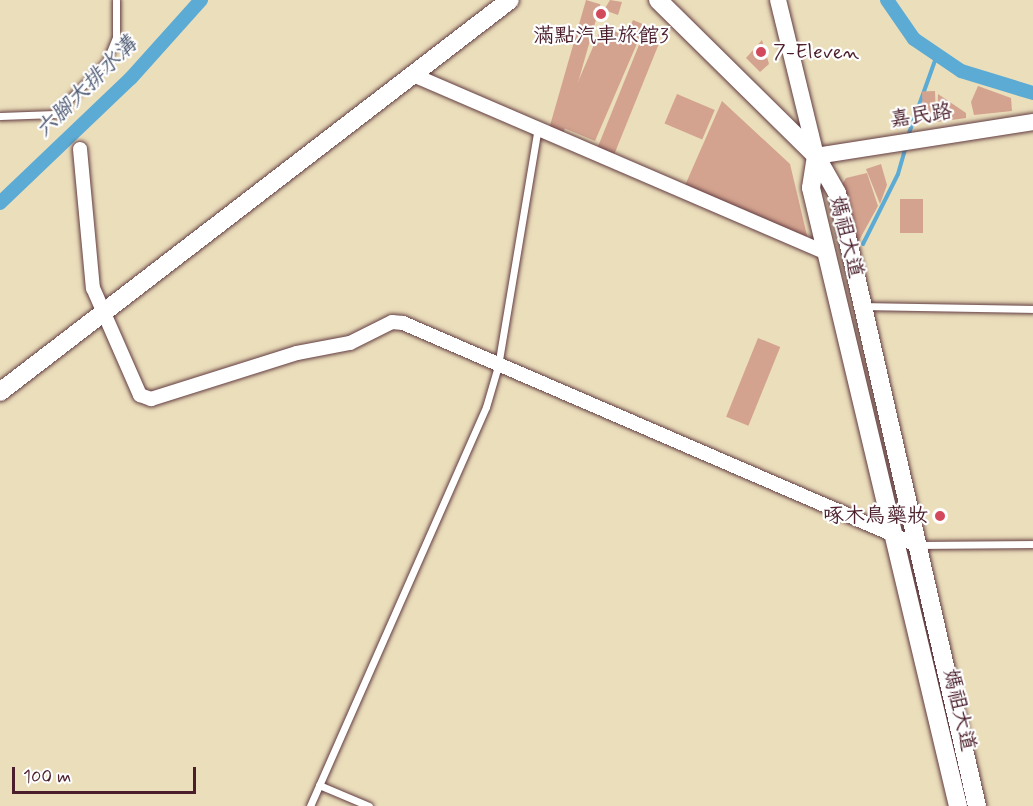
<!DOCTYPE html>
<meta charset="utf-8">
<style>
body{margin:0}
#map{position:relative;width:1033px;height:806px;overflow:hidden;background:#ebdebb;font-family:Mynerve,"LXGW WenKai TC",sans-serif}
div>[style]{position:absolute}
.stream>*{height:4px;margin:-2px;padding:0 2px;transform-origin:2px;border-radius:2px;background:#5babd5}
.canal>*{height:14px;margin:-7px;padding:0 7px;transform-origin:7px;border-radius:7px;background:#5babd5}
.building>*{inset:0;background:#d3a38f;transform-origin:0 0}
.roads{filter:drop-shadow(0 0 2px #623c41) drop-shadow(0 0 2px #623c41)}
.service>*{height:7px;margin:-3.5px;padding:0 3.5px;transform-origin:3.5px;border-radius:3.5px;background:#fff}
.minor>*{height:14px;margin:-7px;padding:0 7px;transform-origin:7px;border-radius:7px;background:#fff}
.tertiary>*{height:16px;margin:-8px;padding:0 8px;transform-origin:8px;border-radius:8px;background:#fff}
.secondary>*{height:18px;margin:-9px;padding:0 9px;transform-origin:9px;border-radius:9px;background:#fff}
.dots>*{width:16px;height:16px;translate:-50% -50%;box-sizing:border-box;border:3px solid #fff;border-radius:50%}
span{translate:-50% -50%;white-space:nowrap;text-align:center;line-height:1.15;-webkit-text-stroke:4.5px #fff;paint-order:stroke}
.poi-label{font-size:21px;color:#4a1f2b}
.left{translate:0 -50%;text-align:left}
.right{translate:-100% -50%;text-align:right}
.street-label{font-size:21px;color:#4a1f2b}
.water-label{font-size:22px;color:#525e77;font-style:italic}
.scale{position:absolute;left:12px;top:767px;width:184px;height:27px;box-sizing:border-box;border:3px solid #4a1f2b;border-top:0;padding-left:8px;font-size:18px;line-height:21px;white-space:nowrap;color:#4a1f2b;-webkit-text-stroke:4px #fff;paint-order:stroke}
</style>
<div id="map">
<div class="stream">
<i style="left:908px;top:136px;width:86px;rotate:-70.3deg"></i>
<i style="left:863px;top:244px;width:78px;rotate:-63.4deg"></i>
<i style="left:898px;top:174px;width:29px;rotate:-74deg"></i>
</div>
<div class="canal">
<i style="left:887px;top:0;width:47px;rotate:55.3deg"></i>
<i style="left:914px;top:39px;width:57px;rotate:34.2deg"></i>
<i style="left:961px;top:71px;width:75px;rotate:17deg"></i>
<i style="left:0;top:203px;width:181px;rotate:-43.7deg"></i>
<i style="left:131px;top:78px;width:105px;rotate:-48.1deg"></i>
</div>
<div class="building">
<i style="left:586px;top:0;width:15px;height:134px;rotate:16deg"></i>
<i style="clip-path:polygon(610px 0,622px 2px,618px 15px,604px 10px)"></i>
<i style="clip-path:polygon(633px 20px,645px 25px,595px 141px,559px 126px,602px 26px,626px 36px)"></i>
<i style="left:643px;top:35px;width:18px;height:121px;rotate:22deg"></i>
<i style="clip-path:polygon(762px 40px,769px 64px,760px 72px,746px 58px)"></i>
<i style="clip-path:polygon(978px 86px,1011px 98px,1012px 111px,974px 115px,971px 102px)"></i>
<i style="left:935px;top:91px;width:29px;height:13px;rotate:88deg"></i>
<i style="left:677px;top:94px;width:41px;height:32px;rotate:23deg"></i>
<i style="clip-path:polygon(938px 94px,966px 113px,966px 118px,937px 122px)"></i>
<i style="clip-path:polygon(722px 101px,790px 164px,809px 244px,683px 190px)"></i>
<i style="clip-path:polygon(881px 164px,887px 185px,880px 204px,866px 169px)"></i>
<i style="clip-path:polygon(867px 173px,878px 206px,857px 244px,842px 185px,846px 178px)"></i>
<i style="left:900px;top:199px;width:23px;height:34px"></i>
<i style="left:758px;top:338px;width:24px;height:85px;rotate:22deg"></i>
</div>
<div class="roads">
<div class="service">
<i style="left:0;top:116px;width:55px;rotate:-2.1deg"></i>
<i style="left:55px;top:114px;width:73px;rotate:-45.6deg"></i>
<i style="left:106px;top:62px;width:27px;rotate:-68deg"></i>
<i style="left:116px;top:37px;width:37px;rotate:-90deg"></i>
<i style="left:863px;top:306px;width:170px;rotate:1deg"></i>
<i style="left:920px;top:545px;width:113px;rotate:-0.5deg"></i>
<i style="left:319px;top:785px;width:54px;rotate:22.8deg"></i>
<i style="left:310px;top:806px;width:436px;rotate:-66.2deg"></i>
<i style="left:486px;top:407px;width:43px;rotate:-73.7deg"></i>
<i style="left:498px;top:366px;width:237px;rotate:-80.5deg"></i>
</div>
<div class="minor">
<i style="left:411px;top:74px;width:454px;rotate:23.3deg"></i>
<i style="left:80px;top:149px;width:140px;rotate:84.7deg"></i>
<i style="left:93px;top:288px;width:117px;rotate:66.3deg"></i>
<i style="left:140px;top:395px;width:12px;rotate:20deg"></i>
<i style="left:151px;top:399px;width:153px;rotate:-17.5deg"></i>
<i style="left:297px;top:353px;width:54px;rotate:-10.7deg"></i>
<i style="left:350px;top:343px;width:47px;rotate:-26.6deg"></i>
<i style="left:392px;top:322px;width:11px;rotate:5deg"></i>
<i style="left:403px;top:323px;width:560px;rotate:23.36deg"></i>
</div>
<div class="tertiary">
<i style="left:778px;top:0;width:161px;rotate:76.3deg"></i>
<i style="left:816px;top:156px;width:220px;rotate:-8.9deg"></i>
</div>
<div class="secondary">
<i style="left:658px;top:0;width:222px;rotate:44.6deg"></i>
<i style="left:816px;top:156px;width:43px;rotate:60.4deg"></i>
<i style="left:837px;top:193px;width:629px;rotate:77.14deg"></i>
<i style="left:816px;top:156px;width:32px;rotate:99deg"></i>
<i style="left:811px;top:188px;width:635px;rotate:76.62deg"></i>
<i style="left:0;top:392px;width:643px;rotate:-37.55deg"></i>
</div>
</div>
<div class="dots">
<i style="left:601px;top:14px;background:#d1495b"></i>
<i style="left:761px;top:52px;background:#d1495b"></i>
<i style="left:940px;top:516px;background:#d1495b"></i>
</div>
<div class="poi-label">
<span style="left:601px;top:36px">滿點汽車旅館3</span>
<span class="left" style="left:773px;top:52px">7-Eleven</span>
<span class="right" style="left:928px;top:516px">啄木鳥藥妝</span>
</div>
<div class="street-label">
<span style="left:921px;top:116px;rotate:-9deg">嘉民路</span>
<span style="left:846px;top:237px;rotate:76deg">媽祖大道</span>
<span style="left:959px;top:710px;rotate:77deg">媽祖大道</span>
</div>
<div class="water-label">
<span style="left:87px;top:88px;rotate:-45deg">六腳大排水溝</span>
</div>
<div class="scale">100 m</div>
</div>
